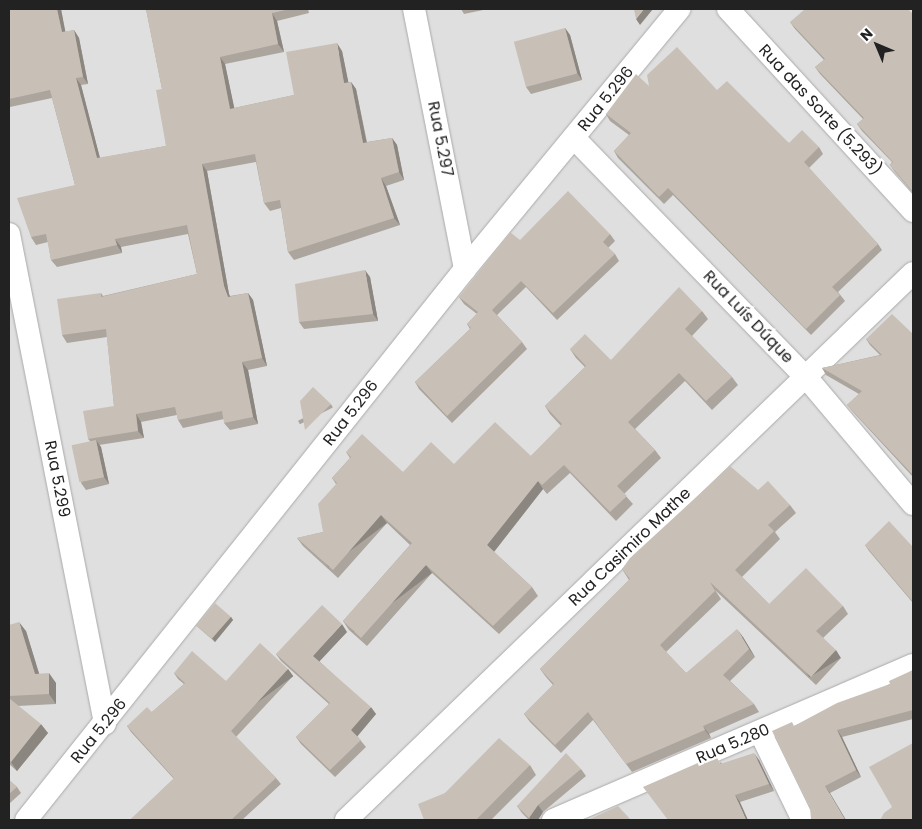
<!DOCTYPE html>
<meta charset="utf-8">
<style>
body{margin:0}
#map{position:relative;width:922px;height:829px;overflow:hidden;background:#f3f0e8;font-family:Poppins,sans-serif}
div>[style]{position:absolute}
.residential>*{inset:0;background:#e0dfdf;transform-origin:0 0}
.roads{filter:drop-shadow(0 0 1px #a9a9a9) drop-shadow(0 0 1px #a9a9a9)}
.minor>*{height:22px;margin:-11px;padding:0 11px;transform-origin:11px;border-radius:11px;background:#fff}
.wall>*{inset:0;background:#aca59d;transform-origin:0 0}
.shaded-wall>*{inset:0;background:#8c8680;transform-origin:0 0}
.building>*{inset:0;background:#c8c0b7;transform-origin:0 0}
span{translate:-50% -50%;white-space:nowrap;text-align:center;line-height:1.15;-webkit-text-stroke:4.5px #fff;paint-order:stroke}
.street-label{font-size:16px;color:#222}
.frame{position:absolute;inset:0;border:10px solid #222;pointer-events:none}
.north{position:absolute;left:852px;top:20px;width:50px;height:50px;-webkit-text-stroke:4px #fff;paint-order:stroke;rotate:315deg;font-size:14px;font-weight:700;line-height:20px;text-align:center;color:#222}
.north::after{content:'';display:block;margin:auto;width:18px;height:22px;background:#222;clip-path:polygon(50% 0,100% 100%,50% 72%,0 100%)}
</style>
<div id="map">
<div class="residential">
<i style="left:9px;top:9px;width:904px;height:811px"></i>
</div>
<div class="roads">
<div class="minor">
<i style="left:414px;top:9px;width:265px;rotate:78.9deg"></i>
<i style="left:728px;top:9px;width:274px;rotate:47.5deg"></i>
<i style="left:574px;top:138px;width:333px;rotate:45.9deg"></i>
<i style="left:806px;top:377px;width:166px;rotate:49.9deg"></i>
<i style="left:9px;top:234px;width:499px;rotate:78.9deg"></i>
<i style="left:760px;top:732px;width:98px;rotate:64deg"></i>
<i style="left:26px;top:820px;width:705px;rotate:-51.45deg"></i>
<i style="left:465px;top:269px;width:337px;rotate:-50.5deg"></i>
<i style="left:346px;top:820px;width:788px;rotate:-43.97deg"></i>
<i style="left:553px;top:820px;width:392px;rotate:-23.3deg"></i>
</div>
</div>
<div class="wall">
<i style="clip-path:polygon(9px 9px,61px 9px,65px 32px,74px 30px,79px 38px,88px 84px,81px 85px,100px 158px,166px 146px,162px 89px,146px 9px,308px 9px,309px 13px,277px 21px,284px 52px,225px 64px,234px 108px,294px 95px,342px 51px,348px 82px,351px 82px,356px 89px,367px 142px,392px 138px,397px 145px,404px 180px,386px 186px,400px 225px,294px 260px,288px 252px,281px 208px,270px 211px,264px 203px,256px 162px,207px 171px,229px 294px,230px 296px,248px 293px,253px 300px,267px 366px,248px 370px,258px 424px,230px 430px,224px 423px,224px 419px,183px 428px,178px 420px,177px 415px,141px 422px,144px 438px,99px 445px,101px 447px,109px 484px,86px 490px,81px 483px,90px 441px,88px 439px,114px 406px,107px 337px,67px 343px,62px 335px,101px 293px,103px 296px,197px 274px,188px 234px,121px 247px,122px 253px,57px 267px,51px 260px,48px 242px,36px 245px,31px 237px,75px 185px,52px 98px,10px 107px,9px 105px)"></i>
<i style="clip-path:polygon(461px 9px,488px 9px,464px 14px)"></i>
<i style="clip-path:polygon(913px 12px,913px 193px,895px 172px,890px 165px,892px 162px,862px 131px,857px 124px,863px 119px,820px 74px,815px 67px,824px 60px,795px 29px,790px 22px,912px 13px)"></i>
<i style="clip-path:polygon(565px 28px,570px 35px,582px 80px,531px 94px,526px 87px)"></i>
<i style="clip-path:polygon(649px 86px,717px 90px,789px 143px,819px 147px,823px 154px,809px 168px,878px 244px,882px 250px,838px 292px,845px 301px,811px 335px,673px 195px,664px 204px,618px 158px,614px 151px,629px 135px,610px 121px,606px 114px)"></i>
<i style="clip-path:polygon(610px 234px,615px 241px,608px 248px,615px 254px,619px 261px,557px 320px,526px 287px,497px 315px,522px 342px,527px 349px,452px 423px,419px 389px,415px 382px,470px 329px,467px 324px,477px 314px,464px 304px,459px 297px,520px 240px)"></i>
<i style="clip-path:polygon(370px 277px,378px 321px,304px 329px,299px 322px)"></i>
<i style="clip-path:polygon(702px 311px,708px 319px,692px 336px,732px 377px,738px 385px,712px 410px,685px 381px,635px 429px,655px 450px,661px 458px,624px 494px,633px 504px,616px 521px,570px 473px,547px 494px,543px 489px,494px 552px,532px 587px,538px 596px,499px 634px,432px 573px,367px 646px,349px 630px,343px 621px,410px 545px,387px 523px,338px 578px,303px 546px,297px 538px,323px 532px,336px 484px,332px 478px,350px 458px,346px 452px,403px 472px,454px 464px,531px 456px,561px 426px,550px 414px,545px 406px,585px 367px,576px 358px,570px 349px,611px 360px)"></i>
<i style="clip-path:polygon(913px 334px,913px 477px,852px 411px,847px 405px,859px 394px,826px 375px,822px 368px,880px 355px,870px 345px,866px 339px)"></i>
<i style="left:331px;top:404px;width:4px;height:37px;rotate:63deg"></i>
<i style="clip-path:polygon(758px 490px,790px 505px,796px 513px,775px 532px,780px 539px,742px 577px,769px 604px,843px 606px,848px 614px,823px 638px,841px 658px,816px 685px,715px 590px,721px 599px,666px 652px,686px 673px,743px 637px,755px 657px,730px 681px,754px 704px,759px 712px,709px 734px,711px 738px,632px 772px,593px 720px,561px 753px,530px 722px,524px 714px,553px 685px,546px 677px,540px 669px,629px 580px,622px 569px)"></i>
<i style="clip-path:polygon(865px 545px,913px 547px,913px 603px,869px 551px)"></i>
<i style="clip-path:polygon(231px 617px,233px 620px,215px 642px,199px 628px,196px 625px)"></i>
<i style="clip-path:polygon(9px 625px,26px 631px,39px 674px,56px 683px,56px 704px,18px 706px,48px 733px,17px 771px,9px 764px)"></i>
<i style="clip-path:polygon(347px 632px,319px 661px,376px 714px,357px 736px,366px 747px,335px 777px,301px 744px,296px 737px,329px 704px,281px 661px,276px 654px)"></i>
<i style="clip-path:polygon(288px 669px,293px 676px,236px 737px,276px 778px,281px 784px,242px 820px,130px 820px,174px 779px,131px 732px,127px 726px,152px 712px,184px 684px,178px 679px,174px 673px,226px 681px)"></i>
<i style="clip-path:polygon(913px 670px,913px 719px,842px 737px,861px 777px,830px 793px,810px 807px,794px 726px,890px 684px)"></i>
<i style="clip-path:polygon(759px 760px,774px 791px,740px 802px,667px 820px,721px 762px,722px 764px)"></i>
<i style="clip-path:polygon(530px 765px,536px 775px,491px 820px,424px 820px,445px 793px)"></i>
<i style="clip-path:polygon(581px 769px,586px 776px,543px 812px,538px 820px,529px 820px,522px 813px,517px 806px)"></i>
<i style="clip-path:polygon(9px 780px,17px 787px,21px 793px,9px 804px)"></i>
</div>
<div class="shaded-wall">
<i style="clip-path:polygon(57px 9px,61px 9px,67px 40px,62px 32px)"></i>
<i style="clip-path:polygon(644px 9px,653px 9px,640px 25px,636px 19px)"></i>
<i style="clip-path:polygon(272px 13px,277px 21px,284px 52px,278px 44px)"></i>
<i style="clip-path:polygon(565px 28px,570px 35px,582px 80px,577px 73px)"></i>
<i style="clip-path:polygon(74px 30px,79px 38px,88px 84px,83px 77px)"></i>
<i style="clip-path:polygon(337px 43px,342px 51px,350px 90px,344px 83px)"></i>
<i style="clip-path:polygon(220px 57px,225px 64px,236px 116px,230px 109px)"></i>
<i style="clip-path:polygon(76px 78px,81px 85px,102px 166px,97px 158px)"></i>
<i style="clip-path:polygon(351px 82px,356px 89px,368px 150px,363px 143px)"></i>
<i style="clip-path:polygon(392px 138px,397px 145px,404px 180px,399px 172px)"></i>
<i style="clip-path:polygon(202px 164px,207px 171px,229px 294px,233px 304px,228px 297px,224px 286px)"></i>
<i style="clip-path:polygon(381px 178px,386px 186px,400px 225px,394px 218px)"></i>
<i style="clip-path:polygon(115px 239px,121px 247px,122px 253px,117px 245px)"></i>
<i style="clip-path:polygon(365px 270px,370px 277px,378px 321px,373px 314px)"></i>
<i style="clip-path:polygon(248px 293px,253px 300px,267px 366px,262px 358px)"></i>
<i style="clip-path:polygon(242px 362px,248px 370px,258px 424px,253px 417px)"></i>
<i style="clip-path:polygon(136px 414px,141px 422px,144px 438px,138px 431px)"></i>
<i style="clip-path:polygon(96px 440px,101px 447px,109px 484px,104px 477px)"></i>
<i style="clip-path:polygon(538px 481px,543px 489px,493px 553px,487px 545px)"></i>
<i style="left:381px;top:515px;width:10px;height:73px;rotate:53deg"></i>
<i style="left:426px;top:565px;width:10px;height:98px;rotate:53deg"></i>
<i style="clip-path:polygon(231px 617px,233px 620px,215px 642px,212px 638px)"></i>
<i style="clip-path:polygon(19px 622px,26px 631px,42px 683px,35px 674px)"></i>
<i style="clip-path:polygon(342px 624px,347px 632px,318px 663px,313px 656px)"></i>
<i style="clip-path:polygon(737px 629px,743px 637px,755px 657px,749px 649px)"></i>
<i style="left:836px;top:650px;width:9px;height:37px;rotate:58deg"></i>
<i style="left:288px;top:669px;width:9px;height:84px;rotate:54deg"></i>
<i style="clip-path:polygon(49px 673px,56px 683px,56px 704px,49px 694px)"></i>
<i style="clip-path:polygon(371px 707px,376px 714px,356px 738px,351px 730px)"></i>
<i style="clip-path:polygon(41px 724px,48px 733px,17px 771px,11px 762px)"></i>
<i style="clip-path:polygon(703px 726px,709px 734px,711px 738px,705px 730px)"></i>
<i style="clip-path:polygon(837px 730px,842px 737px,861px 777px,856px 770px)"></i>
<i style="clip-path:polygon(754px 753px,759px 760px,774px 791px,769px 784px)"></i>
<i style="clip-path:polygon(825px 786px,830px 793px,846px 820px,845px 820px)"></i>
<i style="clip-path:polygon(735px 795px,740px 802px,748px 820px,746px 820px)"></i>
<i style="clip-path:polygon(538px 805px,543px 812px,538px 820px,531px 820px,529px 818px)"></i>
</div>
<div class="building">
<i style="clip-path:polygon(9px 9px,57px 9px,62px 32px,74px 30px,83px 77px,76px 78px,97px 158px,166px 146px,156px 90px,162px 89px,146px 9px,290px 9px,272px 13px,278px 44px,220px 57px,230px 109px,294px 95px,286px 52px,337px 43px,344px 83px,351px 82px,363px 143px,392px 138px,399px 172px,381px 178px,394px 218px,288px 252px,280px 200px,264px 203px,255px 154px,202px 164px,224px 286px,228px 297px,248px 293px,262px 358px,242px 362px,253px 417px,224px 423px,222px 411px,178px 420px,175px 407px,136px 414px,138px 431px,88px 439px,83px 411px,114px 406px,106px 329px,62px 335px,57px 299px,101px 293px,101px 297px,197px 274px,187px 225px,115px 239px,117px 245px,51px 260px,46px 234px,31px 237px,17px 198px,75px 185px,50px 90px,9px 99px)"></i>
<i style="clip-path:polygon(634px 9px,644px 9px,636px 19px)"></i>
<i style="clip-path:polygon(805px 9px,908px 9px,912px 13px,913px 12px,913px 192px,890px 165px,893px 162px,857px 124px,864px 118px,815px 67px,825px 59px,790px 22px)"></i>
<i style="left:565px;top:28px;width:47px;height:53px;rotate:75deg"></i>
<i style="clip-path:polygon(677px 47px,717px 90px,727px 81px,789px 143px,802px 130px,819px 147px,804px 162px,878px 244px,832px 287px,840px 295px,806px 329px,668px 188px,659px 197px,614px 151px,631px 133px,606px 114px,636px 74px,649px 86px,647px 75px)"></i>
<i style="clip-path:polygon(568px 191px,610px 234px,603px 242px,615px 254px,553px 313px,521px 281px,492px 310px,522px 342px,447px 416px,415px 382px,471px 328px,467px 324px,478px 312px,459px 297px,510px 232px,520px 240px)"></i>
<i style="clip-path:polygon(365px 270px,373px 314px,299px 322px,295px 284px)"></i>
<i style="clip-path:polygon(679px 287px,702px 311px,685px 329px,732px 377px,706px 401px,679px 373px,628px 422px,655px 450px,617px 486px,627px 496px,610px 512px,564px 465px,542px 485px,538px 481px,487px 545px,532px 587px,493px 626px,426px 565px,361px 638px,343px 621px,412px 543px,381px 515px,333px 570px,297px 538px,323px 532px,318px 504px,337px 483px,332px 478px,351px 457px,346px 452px,362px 434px,403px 472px,431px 442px,454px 464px,495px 422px,531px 456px,562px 424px,545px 406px,586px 366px,570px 349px,585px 334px,611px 360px)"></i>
<i style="clip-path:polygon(892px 314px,913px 334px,913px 475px,847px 405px,862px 391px,822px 368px,882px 355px,866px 339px)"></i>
<i style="clip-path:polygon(313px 387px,331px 404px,305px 430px,300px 401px)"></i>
<i style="left:96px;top:440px;width:38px;height:25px;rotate:78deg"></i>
<i style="clip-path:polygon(730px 466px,758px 490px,768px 481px,790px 505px,768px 525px,774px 531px,735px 570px,769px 604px,806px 568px,843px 606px,816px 631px,836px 650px,811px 677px,710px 582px,715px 591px,660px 645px,686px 673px,737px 629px,749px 649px,723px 675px,754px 704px,703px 726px,705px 730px,626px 764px,588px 712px,555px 745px,524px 714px,554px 684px,540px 669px,630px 579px,622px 569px,630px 558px)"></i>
<i style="clip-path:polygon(889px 521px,913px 547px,913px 602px,865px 545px)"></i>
<i style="left:215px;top:603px;width:21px;height:29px;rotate:41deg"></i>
<i style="clip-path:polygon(322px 605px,342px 624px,313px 656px,371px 707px,351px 730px,361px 740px,330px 770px,296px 737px,330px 703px,276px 654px)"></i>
<i style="clip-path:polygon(19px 622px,35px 674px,49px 673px,49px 694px,9px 696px,9px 625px)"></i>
<i style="clip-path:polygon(260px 643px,288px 669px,231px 731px,276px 778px,231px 820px,130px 820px,174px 778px,127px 726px,147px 707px,152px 712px,185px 683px,174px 673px,192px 651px,226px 681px)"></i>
<i style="clip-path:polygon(913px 670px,913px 710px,837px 730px,856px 770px,825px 786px,845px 820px,811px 820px,810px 807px,772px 731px,792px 722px,794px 726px,837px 703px,890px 684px,889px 681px)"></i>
<i style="clip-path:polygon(9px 698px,41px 724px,11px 762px,9px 760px)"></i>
<i style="clip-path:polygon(499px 738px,530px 765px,476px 820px,424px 820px,418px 804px,445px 793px)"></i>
<i style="clip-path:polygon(913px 743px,913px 820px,880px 820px,884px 813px,892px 807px,869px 767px)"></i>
<i style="clip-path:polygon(566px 753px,581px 769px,538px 805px,529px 818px,517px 806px)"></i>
<i style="clip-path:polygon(754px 753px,769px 784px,735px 795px,746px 820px,668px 820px,643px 787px,716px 755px,720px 764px)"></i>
<i style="clip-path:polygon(9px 780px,17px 787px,9px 794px)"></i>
<i style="clip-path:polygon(618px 806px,631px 820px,588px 820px)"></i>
</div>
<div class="street-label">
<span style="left:606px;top:99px;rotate:-51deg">Rua 5.296</span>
<span style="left:820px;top:110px;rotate:47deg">Rua das Sorte (5.293)</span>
<span style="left:440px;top:139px;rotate:79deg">Rua 5.297</span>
<span style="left:748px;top:317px;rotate:46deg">Rua Luís Dúque</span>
<span style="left:351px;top:413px;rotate:-52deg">Rua 5.296</span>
<span style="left:57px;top:479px;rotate:79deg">Rua 5.299</span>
<span style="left:630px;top:547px;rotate:-44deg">Rua Casimiro Mathe</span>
<span style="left:99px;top:731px;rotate:-51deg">Rua 5.296</span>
<span style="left:733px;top:744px;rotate:-23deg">Rua 5.280</span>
</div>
<div class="frame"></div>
<div class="north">N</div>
</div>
